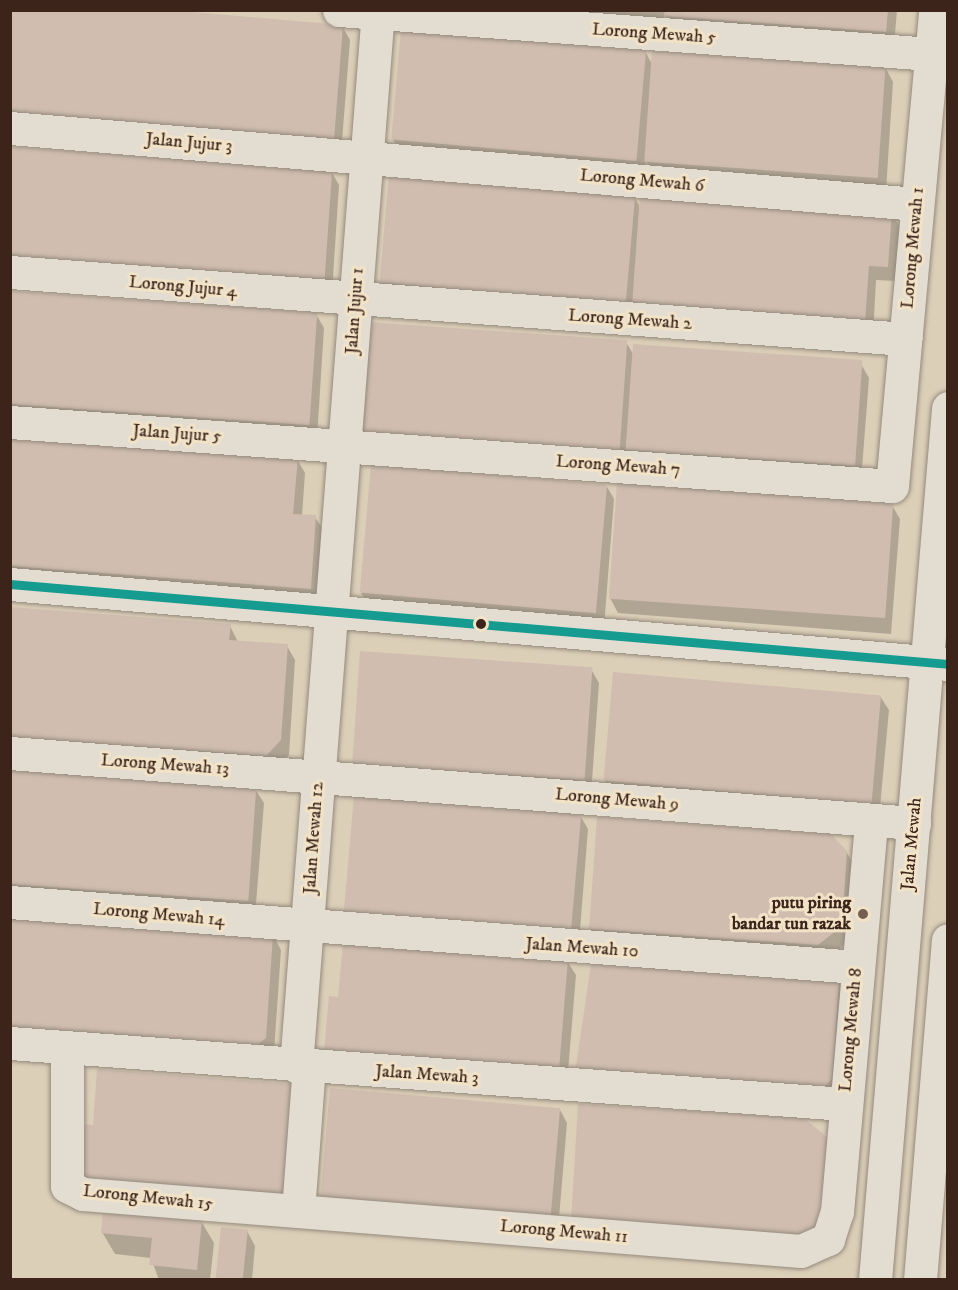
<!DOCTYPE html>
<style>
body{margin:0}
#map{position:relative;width:958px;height:1290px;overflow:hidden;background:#dccfb8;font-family:"IM FELL DW Pica",serif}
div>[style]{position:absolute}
.shadow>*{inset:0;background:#0003}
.building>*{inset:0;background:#d0bdb0;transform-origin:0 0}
.roads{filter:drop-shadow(0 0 2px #948a7d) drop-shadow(0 0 2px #948a7d)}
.minor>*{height:33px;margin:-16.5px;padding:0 16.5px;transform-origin:16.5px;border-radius:16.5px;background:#e3ddd1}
.bus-1>*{height:9px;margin:-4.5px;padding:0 4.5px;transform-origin:4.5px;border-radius:4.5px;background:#169b90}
.dots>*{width:16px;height:16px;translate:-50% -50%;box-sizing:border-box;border:3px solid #f2e3c7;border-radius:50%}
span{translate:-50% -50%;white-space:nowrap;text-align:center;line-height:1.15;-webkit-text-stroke:6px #f2e3c7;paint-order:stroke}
.street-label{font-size:18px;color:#3c241b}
.poi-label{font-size:18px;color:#3c241b;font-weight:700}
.right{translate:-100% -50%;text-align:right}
.frame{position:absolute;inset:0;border:12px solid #3c241b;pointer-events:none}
</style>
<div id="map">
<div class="shadow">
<i style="clip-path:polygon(431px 10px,897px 10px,894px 46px,674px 30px,664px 13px,663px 27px)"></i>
<i style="clip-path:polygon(342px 26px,350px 40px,341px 154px,10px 127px)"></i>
<i style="clip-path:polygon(645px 51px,652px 64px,885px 67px,893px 82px,886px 191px,654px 176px,646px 161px,645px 174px,401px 154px,393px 139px)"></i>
<i style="clip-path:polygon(331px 171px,339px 185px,332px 293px,10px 270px)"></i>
<i style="clip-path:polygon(390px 177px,634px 197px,641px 208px,891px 213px,900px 227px,896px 281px,876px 280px,873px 336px,390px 298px,382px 283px)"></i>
<i style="clip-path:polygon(10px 293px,316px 314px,324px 328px,317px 438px,10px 417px)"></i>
<i style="clip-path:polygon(626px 342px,633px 354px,861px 364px,869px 378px,861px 482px,369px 449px)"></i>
<i style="clip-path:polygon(10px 437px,297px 459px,305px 473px,302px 516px,315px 517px,324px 531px,318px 603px,10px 580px)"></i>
<i style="clip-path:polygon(606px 485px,614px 499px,604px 627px,370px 607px,361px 593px)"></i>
<i style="clip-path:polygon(892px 505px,900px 519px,891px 634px,618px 613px,610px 598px)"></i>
<i style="clip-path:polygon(230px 626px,238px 642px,287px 646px,295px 660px,289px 755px,274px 770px,10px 750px)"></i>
<i style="clip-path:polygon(591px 669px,599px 683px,591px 795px,353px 763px)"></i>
<i style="clip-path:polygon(880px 696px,889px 710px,879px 818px,613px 795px,605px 781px)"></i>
<i style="clip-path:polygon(10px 769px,255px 789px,264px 803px,255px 917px,10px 898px)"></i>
<i style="clip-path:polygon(580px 815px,588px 829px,579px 943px,355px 926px)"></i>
<i style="clip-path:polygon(846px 851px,855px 867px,849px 941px,826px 959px,599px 943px,590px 928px)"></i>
<i style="clip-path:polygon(273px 935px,281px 950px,274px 1053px,10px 1045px)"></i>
<i style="clip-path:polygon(567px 961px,576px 975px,567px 1084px,340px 999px)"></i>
<i style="clip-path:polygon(839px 983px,847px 997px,840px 1094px,585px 1087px)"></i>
<i style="clip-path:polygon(559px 1108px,567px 1123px,558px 1230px,330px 1212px)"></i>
<i style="clip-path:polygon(201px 1221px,214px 1243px,210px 1280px,159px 1280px,151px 1258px,115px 1254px,102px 1232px)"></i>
<i style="clip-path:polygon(247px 1231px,255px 1246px,252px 1280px,218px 1280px)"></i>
</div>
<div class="building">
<i style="clip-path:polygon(10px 10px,169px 10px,343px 25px,334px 140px,10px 114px)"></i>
<i style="clip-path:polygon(665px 10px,888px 10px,886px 32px,664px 16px)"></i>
<i style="left:401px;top:29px;width:246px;height:111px;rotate:5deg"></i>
<i style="left:652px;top:51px;width:234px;height:111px;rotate:4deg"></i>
<i style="left:10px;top:147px;width:323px;height:110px;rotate:4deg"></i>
<i style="left:389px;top:175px;width:247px;height:108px;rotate:5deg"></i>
<i style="clip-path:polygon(640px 194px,892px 211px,888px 267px,869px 266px,865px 322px,632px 306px)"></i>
<i style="left:10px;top:291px;width:308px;height:113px;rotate:4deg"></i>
<i style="left:367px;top:322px;width:261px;height:113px;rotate:4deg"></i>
<i style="left:633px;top:344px;width:230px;height:106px;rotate:4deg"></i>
<i style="clip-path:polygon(10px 435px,298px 457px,293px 514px,316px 515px,311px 589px,10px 566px)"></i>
<i style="left:371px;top:464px;width:237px;height:129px;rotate:5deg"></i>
<i style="left:617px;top:482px;width:277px;height:117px;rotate:4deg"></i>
<i style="clip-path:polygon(10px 607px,231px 624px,229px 640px,288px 644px,281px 740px,266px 756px,10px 737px)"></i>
<i style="left:360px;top:651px;width:233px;height:113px;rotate:4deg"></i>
<i style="left:613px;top:672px;width:269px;height:109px;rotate:5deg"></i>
<i style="left:10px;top:768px;width:247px;height:116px;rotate:4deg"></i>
<i style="left:354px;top:795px;width:228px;height:117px;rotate:5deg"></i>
<i style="clip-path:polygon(597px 817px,831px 834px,847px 851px,842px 926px,818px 945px,589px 929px)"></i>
<i style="clip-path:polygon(10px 914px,273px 934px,266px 1038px,251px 1050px,10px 1032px)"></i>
<i style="clip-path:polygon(343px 942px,568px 959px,559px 1070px,324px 1051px,329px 996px,338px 997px)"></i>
<i style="clip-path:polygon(591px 964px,839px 981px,832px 1079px,821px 1090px,575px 1073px)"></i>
<i style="clip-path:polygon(97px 1069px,293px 1084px,284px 1194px,74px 1178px,79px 1124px,93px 1125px)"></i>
<i style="left:330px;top:1088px;width:231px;height:109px;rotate:5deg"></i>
<i style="clip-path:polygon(578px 1104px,804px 1118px,828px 1138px,818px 1226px,797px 1234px,571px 1220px)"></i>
<i style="clip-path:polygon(103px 1210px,202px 1220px,197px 1270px,149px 1265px,152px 1238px,101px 1233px)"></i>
<i style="left:221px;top:1227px;width:27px;height:53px;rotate:6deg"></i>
</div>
<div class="roads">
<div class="minor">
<i style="left:339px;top:10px;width:594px;rotate:4.25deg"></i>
<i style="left:10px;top:128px;width:910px;rotate:4.79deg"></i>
<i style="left:10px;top:272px;width:898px;rotate:4.28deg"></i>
<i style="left:10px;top:422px;width:884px;rotate:4.15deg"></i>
<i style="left:892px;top:486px;width:478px;rotate:-84.8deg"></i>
<i style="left:10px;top:584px;width:941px;rotate:4.87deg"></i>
<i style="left:10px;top:753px;width:907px;rotate:4.43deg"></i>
<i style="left:10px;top:902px;width:848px;rotate:4.39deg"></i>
<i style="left:10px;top:1043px;width:836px;rotate:4.18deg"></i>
<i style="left:67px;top:1047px;width:139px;rotate:90deg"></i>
<i style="left:67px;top:1186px;width:18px;rotate:27deg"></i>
<i style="left:83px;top:1194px;width:720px;rotate:4.54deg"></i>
<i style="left:801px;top:1251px;width:30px;rotate:-24deg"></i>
<i style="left:828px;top:1239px;width:28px;rotate:-72deg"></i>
<i style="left:837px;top:1212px;width:393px;rotate:-85deg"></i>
<i style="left:296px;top:1066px;width:1059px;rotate:-85.56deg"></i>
<i style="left:298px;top:1211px;width:145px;rotate:-85.7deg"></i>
<i style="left:875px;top:1280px;width:875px;rotate:-85.21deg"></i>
<i style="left:920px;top:1280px;width:341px;rotate:-85.3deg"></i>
</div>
</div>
<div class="bus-1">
<i style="left:10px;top:584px;width:941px;rotate:4.87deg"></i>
</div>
<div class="dots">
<i style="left:481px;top:624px;background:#3c241b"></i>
<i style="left:863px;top:914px;background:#746052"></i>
</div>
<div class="street-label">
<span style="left:654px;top:34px;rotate:4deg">Lorong Mewah 5</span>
<span style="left:189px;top:143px;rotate:5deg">Jalan Jujur 3</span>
<span style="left:642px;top:181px;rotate:5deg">Lorong Mewah 6</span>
<span style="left:913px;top:248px;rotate:-85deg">Lorong Mewah 1</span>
<span style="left:183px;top:287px;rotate:5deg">Lorong Jujur 4</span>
<span style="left:355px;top:311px;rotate:-86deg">Jalan Jujur 1</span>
<span style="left:630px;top:320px;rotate:4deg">Lorong Mewah 2</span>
<span style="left:177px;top:434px;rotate:4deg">Jalan Jujur 5</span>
<span style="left:618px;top:466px;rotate:4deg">Lorong Mewah 7</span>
<span style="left:165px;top:765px;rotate:4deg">Lorong Mewah 13</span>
<span style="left:617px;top:800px;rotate:5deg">Lorong Mewah 9</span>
<span style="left:314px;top:838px;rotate:-86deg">Jalan Mewah 12</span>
<span style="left:912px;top:844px;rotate:-85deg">Jalan Mewah</span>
<span style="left:159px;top:915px;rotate:5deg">Lorong Mewah 14</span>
<span style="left:582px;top:948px;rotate:4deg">Jalan Mewah 10</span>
<span style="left:851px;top:1030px;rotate:-85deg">Lorong Mewah 8</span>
<span style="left:427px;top:1075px;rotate:4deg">Jalan Mewah 3</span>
<span style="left:148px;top:1198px;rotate:6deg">Lorong Mewah 15</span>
<span style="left:564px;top:1232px;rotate:5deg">Lorong Mewah 11</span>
</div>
<div class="poi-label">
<span class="right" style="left:851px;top:914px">putu piring<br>bandar tun razak</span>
</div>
<div class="frame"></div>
</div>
